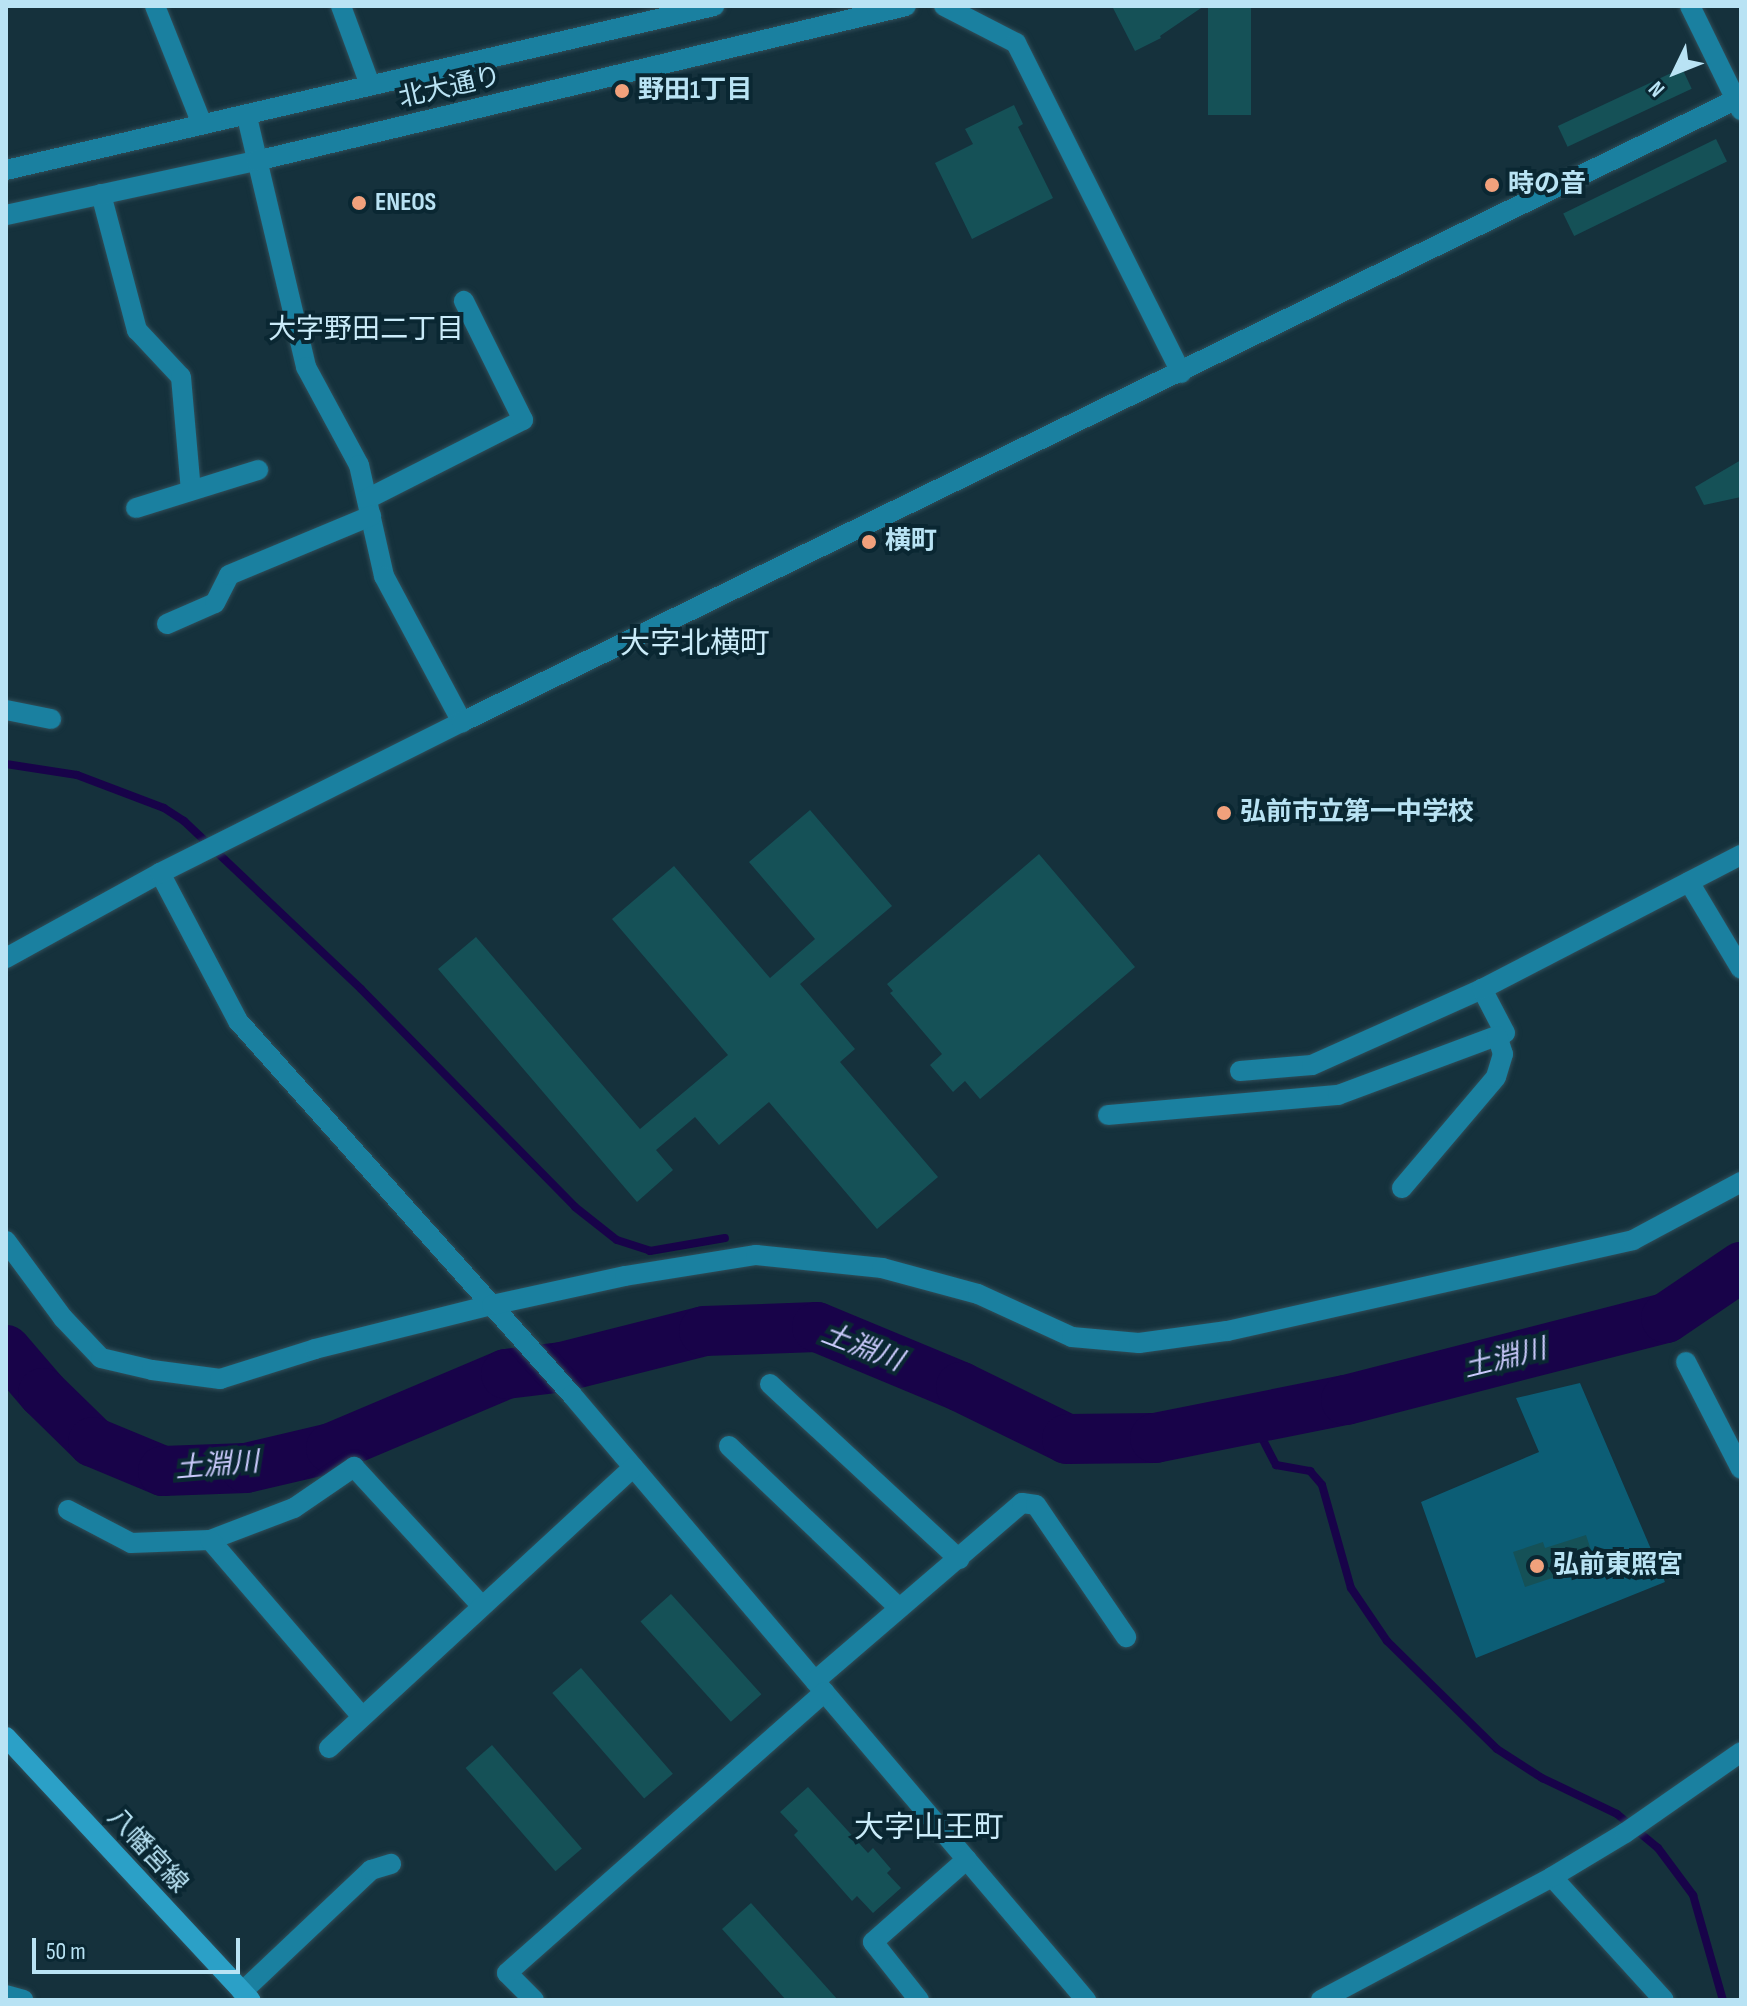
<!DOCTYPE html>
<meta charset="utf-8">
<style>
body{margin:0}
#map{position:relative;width:1747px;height:2006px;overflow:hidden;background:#15313c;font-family:"Sofia Sans Condensed","Noto Sans JP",sans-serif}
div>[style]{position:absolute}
.green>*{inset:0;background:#0c5d75}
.stream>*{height:8px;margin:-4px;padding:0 4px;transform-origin:4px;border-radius:4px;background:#180349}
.river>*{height:50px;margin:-25px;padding:0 25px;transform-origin:25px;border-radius:25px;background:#180349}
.building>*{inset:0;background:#155157;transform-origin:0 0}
.roads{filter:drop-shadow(0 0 2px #304e59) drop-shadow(0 0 2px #304e59)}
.minor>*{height:20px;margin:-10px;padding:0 10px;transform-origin:10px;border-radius:10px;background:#1a80a0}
.major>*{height:20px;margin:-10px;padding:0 10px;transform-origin:10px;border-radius:10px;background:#2ba0c7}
.dots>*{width:22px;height:22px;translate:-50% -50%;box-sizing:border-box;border:4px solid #0a2732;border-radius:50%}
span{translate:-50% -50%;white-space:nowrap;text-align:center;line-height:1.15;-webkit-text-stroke:8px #0a2732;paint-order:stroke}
.street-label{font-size:26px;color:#b9e3f4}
.poi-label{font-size:26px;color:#b9e3f4;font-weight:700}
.left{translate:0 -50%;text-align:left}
.neighbourhood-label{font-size:28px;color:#caebf9}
.water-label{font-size:28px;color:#c9c9fb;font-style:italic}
.quarter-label{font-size:30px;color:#caebf9}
.frame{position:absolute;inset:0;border:8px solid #b9e3f4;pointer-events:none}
.north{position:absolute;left:1635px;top:32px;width:80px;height:80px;-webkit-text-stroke:6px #0a2732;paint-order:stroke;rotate:227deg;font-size:22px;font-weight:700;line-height:32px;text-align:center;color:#b9e3f4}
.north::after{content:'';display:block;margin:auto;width:28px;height:36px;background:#b9e3f4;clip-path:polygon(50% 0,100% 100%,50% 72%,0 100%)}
.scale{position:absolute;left:32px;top:1938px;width:208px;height:36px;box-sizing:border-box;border:4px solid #b9e3f4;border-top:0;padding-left:10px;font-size:24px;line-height:28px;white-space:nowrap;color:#b9e3f4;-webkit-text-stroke:6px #0a2732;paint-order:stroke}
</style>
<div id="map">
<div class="green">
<i style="clip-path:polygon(1580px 1383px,1665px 1582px,1476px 1658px,1421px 1502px,1539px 1452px,1516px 1398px)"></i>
</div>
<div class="stream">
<i style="left:6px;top:764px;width:72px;rotate:8.8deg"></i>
<i style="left:77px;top:775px;width:93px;rotate:20.8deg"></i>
<i style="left:164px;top:808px;width:24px;rotate:33deg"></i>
<i style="left:184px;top:821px;width:244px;rotate:43.5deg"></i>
<i style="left:361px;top:989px;width:305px;rotate:45.5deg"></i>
<i style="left:575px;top:1207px;width:53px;rotate:38.2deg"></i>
<i style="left:617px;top:1240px;width:35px;rotate:18deg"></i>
<i style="left:650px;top:1251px;width:76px;rotate:-9.8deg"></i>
<i style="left:6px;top:1386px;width:38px;rotate:11deg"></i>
<i style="left:1252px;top:1419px;width:52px;rotate:62.4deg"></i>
<i style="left:1276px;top:1465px;width:35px;rotate:10deg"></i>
<i style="left:1310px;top:1471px;width:18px;rotate:49deg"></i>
<i style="left:1322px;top:1485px;width:107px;rotate:74.3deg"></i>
<i style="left:1351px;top:1588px;width:64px;rotate:55.8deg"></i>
<i style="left:1387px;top:1641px;width:154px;rotate:44.5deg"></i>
<i style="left:1497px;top:1749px;width:54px;rotate:32.8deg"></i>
<i style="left:1542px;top:1778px;width:83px;rotate:25.6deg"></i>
<i style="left:1617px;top:1814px;width:53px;rotate:39.7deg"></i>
<i style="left:1658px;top:1848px;width:59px;rotate:53.3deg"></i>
<i style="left:1693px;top:1895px;width:109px;rotate:74.1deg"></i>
</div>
<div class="river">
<i style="left:6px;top:1350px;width:57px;rotate:49.3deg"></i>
<i style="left:43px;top:1393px;width:70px;rotate:44.4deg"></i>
<i style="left:93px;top:1442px;width:76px;rotate:22.5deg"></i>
<i style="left:163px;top:1471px;width:83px;rotate:-2.1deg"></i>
<i style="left:246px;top:1468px;width:87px;rotate:-13.2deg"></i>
<i style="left:331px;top:1448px;width:190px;rotate:-22.9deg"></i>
<i style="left:506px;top:1374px;width:56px;rotate:-7.1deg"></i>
<i style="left:562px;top:1367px;width:146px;rotate:-14.2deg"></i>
<i style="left:704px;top:1331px;width:113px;rotate:-2deg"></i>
<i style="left:817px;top:1327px;width:156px;rotate:22.6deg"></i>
<i style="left:961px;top:1387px;width:118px;rotate:26.1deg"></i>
<i style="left:1067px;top:1439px;width:88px;rotate:-0.7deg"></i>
<i style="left:1155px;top:1438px;width:195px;rotate:-11.3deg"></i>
<i style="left:1346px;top:1400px;width:330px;rotate:-14.4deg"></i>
<i style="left:1666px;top:1318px;width:91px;rotate:-34.2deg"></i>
</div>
<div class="building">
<i style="clip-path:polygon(1112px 6px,1204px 6px,1160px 36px,1161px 38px,1135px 51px)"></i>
<i style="left:1208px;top:6px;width:43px;height:109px"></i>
<i style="left:1682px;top:68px;width:23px;height:137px;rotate:65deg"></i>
<i style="clip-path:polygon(1014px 105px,1023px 124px,1018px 127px,1053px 198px,972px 239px,935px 163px,973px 144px,965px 129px)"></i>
<i style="left:1716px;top:139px;width:25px;height:170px;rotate:64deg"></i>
<i style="clip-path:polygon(1741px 460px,1741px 497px,1704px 505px,1695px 487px)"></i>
<i style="clip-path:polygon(810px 810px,892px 906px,800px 984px,855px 1049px,840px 1062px,938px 1177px,877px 1229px,769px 1102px,719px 1145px,695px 1117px,656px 1150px,673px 1170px,637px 1202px,438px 969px,476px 937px,640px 1129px,728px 1055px,612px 919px,674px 866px,770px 978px,815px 939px,749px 862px)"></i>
<i style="clip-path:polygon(1039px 854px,1135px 967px,980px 1099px,965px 1081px,953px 1092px,930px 1065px,942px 1054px,890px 993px,893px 991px,887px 984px)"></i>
<i style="clip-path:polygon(1586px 1535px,1592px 1553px,1552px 1567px,1555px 1577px,1525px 1587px,1513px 1552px,1543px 1542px,1545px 1548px)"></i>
<i style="left:671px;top:1594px;width:135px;height:41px;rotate:48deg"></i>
<i style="left:581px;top:1668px;width:140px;height:38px;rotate:49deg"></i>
<i style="left:492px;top:1745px;width:137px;height:35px;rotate:49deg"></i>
<i style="clip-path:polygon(808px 1787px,868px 1853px,873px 1848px,891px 1869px,887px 1873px,901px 1888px,873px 1913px,857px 1896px,852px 1901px,794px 1835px,798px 1831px,780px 1812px)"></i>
<i style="clip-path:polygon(751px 1903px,838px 2000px,786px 2000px,722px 1929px)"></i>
</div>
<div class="roads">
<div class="minor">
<i style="left:155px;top:6px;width:127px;rotate:68.3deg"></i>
<i style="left:341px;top:6px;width:84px;rotate:69.8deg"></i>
<i style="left:944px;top:6px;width:81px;rotate:27.2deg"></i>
<i style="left:1016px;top:43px;width:369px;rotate:63.4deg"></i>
<i style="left:1690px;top:6px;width:116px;rotate:63.9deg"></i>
<i style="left:247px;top:117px;width:257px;rotate:76.7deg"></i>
<i style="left:306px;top:367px;width:111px;rotate:61.6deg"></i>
<i style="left:359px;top:465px;width:114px;rotate:77.3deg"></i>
<i style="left:384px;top:576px;width:166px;rotate:61.9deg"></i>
<i style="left:6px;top:170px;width:727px;rotate:-13.04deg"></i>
<i style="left:101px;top:194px;width:141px;rotate:75.2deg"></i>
<i style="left:137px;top:330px;width:64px;rotate:46.9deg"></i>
<i style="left:181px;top:377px;width:114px;rotate:85deg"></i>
<i style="left:6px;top:215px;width:256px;rotate:-12.2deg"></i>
<i style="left:256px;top:161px;width:668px;rotate:-13.41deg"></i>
<i style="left:367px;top:499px;width:175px;rotate:-26.9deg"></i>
<i style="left:523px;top:420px;width:133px;rotate:-116.4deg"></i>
<i style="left:136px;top:508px;width:128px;rotate:-17.3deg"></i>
<i style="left:167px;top:624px;width:52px;rotate:-23.6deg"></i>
<i style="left:215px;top:603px;width:31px;rotate:-63deg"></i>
<i style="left:229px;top:575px;width:154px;rotate:-22.6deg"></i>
<i style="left:6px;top:710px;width:46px;rotate:11.3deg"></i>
<i style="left:160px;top:873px;width:167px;rotate:62.2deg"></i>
<i style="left:238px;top:1021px;width:501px;rotate:48.23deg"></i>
<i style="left:572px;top:1395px;width:794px;rotate:49.65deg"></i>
<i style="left:1689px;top:882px;width:101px;rotate:59.1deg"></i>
<i style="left:6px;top:958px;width:176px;rotate:-28.9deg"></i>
<i style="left:160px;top:873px;width:338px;rotate:-26.6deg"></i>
<i style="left:462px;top:722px;width:1424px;rotate:-26.04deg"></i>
<i style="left:1240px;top:1071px;width:72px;rotate:-4.8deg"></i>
<i style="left:1312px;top:1065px;width:186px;rotate:-24.1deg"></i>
<i style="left:1108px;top:1115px;width:231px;rotate:-5deg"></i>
<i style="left:1338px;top:1095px;width:178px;rotate:-20.4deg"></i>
<i style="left:1505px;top:1033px;width:50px;rotate:-117.6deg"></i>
<i style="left:1482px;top:989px;width:292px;rotate:-27.4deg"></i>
<i style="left:1402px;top:1188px;width:145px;rotate:-49.7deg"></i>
<i style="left:1496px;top:1077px;width:24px;rotate:-73deg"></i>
<i style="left:1503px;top:1054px;width:19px;rotate:-108deg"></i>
<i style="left:6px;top:1241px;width:96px;rotate:53.5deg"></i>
<i style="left:63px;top:1318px;width:55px;rotate:46.5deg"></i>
<i style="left:101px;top:1358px;width:52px;rotate:13.2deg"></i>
<i style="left:152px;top:1370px;width:69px;rotate:7.5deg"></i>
<i style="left:220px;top:1379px;width:100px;rotate:-17.5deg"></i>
<i style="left:315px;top:1349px;width:182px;rotate:-14deg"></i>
<i style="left:492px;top:1305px;width:136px;rotate:-12.3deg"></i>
<i style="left:625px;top:1276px;width:133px;rotate:-9.1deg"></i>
<i style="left:756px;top:1255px;width:127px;rotate:5.9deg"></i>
<i style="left:882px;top:1268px;width:99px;rotate:15.2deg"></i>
<i style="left:978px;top:1294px;width:103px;rotate:24.6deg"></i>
<i style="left:1072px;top:1337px;width:67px;rotate:5.1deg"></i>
<i style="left:1139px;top:1343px;width:89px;rotate:-7.8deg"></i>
<i style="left:1227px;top:1331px;width:416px;rotate:-12.6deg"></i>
<i style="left:1633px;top:1240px;width:123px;rotate:-28.2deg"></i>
<i style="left:1686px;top:1362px;width:120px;rotate:62.8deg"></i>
<i style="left:770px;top:1384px;width:258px;rotate:42.8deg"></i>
<i style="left:729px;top:1446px;width:235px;rotate:43.6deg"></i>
<i style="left:68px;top:1510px;width:71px;rotate:27.6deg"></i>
<i style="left:131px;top:1543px;width:79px;rotate:-2.2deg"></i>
<i style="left:210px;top:1540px;width:90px;rotate:-20.9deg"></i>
<i style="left:294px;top:1508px;width:73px;rotate:-34.3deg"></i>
<i style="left:354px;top:1467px;width:189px;rotate:47.4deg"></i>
<i style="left:210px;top:1540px;width:233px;rotate:49.3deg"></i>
<i style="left:815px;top:1681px;width:273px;rotate:-40.7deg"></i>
<i style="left:1022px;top:1503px;width:14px;rotate:8deg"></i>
<i style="left:1036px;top:1505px;width:160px;rotate:55.7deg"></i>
<i style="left:329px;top:1748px;width:414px;rotate:-42.7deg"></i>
<i style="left:1552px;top:1877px;width:166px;rotate:47.7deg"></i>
<i style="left:242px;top:1992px;width:178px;rotate:-43.4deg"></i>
<i style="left:371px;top:1870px;width:21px;rotate:-17deg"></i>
<i style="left:6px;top:1995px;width:18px;rotate:16deg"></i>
<i style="left:534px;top:2000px;width:38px;rotate:-135deg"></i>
<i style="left:507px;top:1973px;width:424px;rotate:-41.5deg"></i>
<i style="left:919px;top:2000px;width:74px;rotate:-128.4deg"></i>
<i style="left:873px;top:1942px;width:125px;rotate:-41.4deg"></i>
<i style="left:1321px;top:2000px;width:262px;rotate:-28deg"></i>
<i style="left:1552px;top:1877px;width:85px;rotate:-31.1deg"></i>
<i style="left:1625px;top:1833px;width:141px;rotate:-34.9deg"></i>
</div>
<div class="major">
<i style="left:6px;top:1737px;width:359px;rotate:47.1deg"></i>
</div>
</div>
<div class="dots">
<i style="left:622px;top:91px;background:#f1a17c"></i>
<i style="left:1492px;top:185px;background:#f1a17c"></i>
<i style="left:359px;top:203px;background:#f1a17c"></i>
<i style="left:869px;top:542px;background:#f1a17c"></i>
<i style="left:1224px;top:813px;background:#f1a17c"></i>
<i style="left:1537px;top:1566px;background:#f1a17c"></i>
</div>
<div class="street-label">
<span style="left:450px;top:88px;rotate:-13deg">北大通り</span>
<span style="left:147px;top:1851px;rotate:47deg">八幡宮線</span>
</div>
<div class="poi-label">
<span class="left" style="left:638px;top:91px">野田1丁目</span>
<span class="left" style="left:1508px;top:185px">時の音</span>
<span class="left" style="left:375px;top:203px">ENEOS</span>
<span class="left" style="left:885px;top:542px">横町</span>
<span class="left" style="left:1240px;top:813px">弘前市立第一中学校</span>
<span class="left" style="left:1553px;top:1566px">弘前東照宮</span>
</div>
<div class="neighbourhood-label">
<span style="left:366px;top:330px">大字野田二丁目</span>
</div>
<div class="water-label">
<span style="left:862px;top:1348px;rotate:21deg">土淵川</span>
<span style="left:1505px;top:1359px;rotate:-14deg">土淵川</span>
<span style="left:217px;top:1466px;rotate:-5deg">土淵川</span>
</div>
<div class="quarter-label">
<span style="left:695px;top:644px">大字北横町</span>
<span style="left:929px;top:1828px">大字山王町</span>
</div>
<div class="frame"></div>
<div class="north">N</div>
<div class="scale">50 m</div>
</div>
